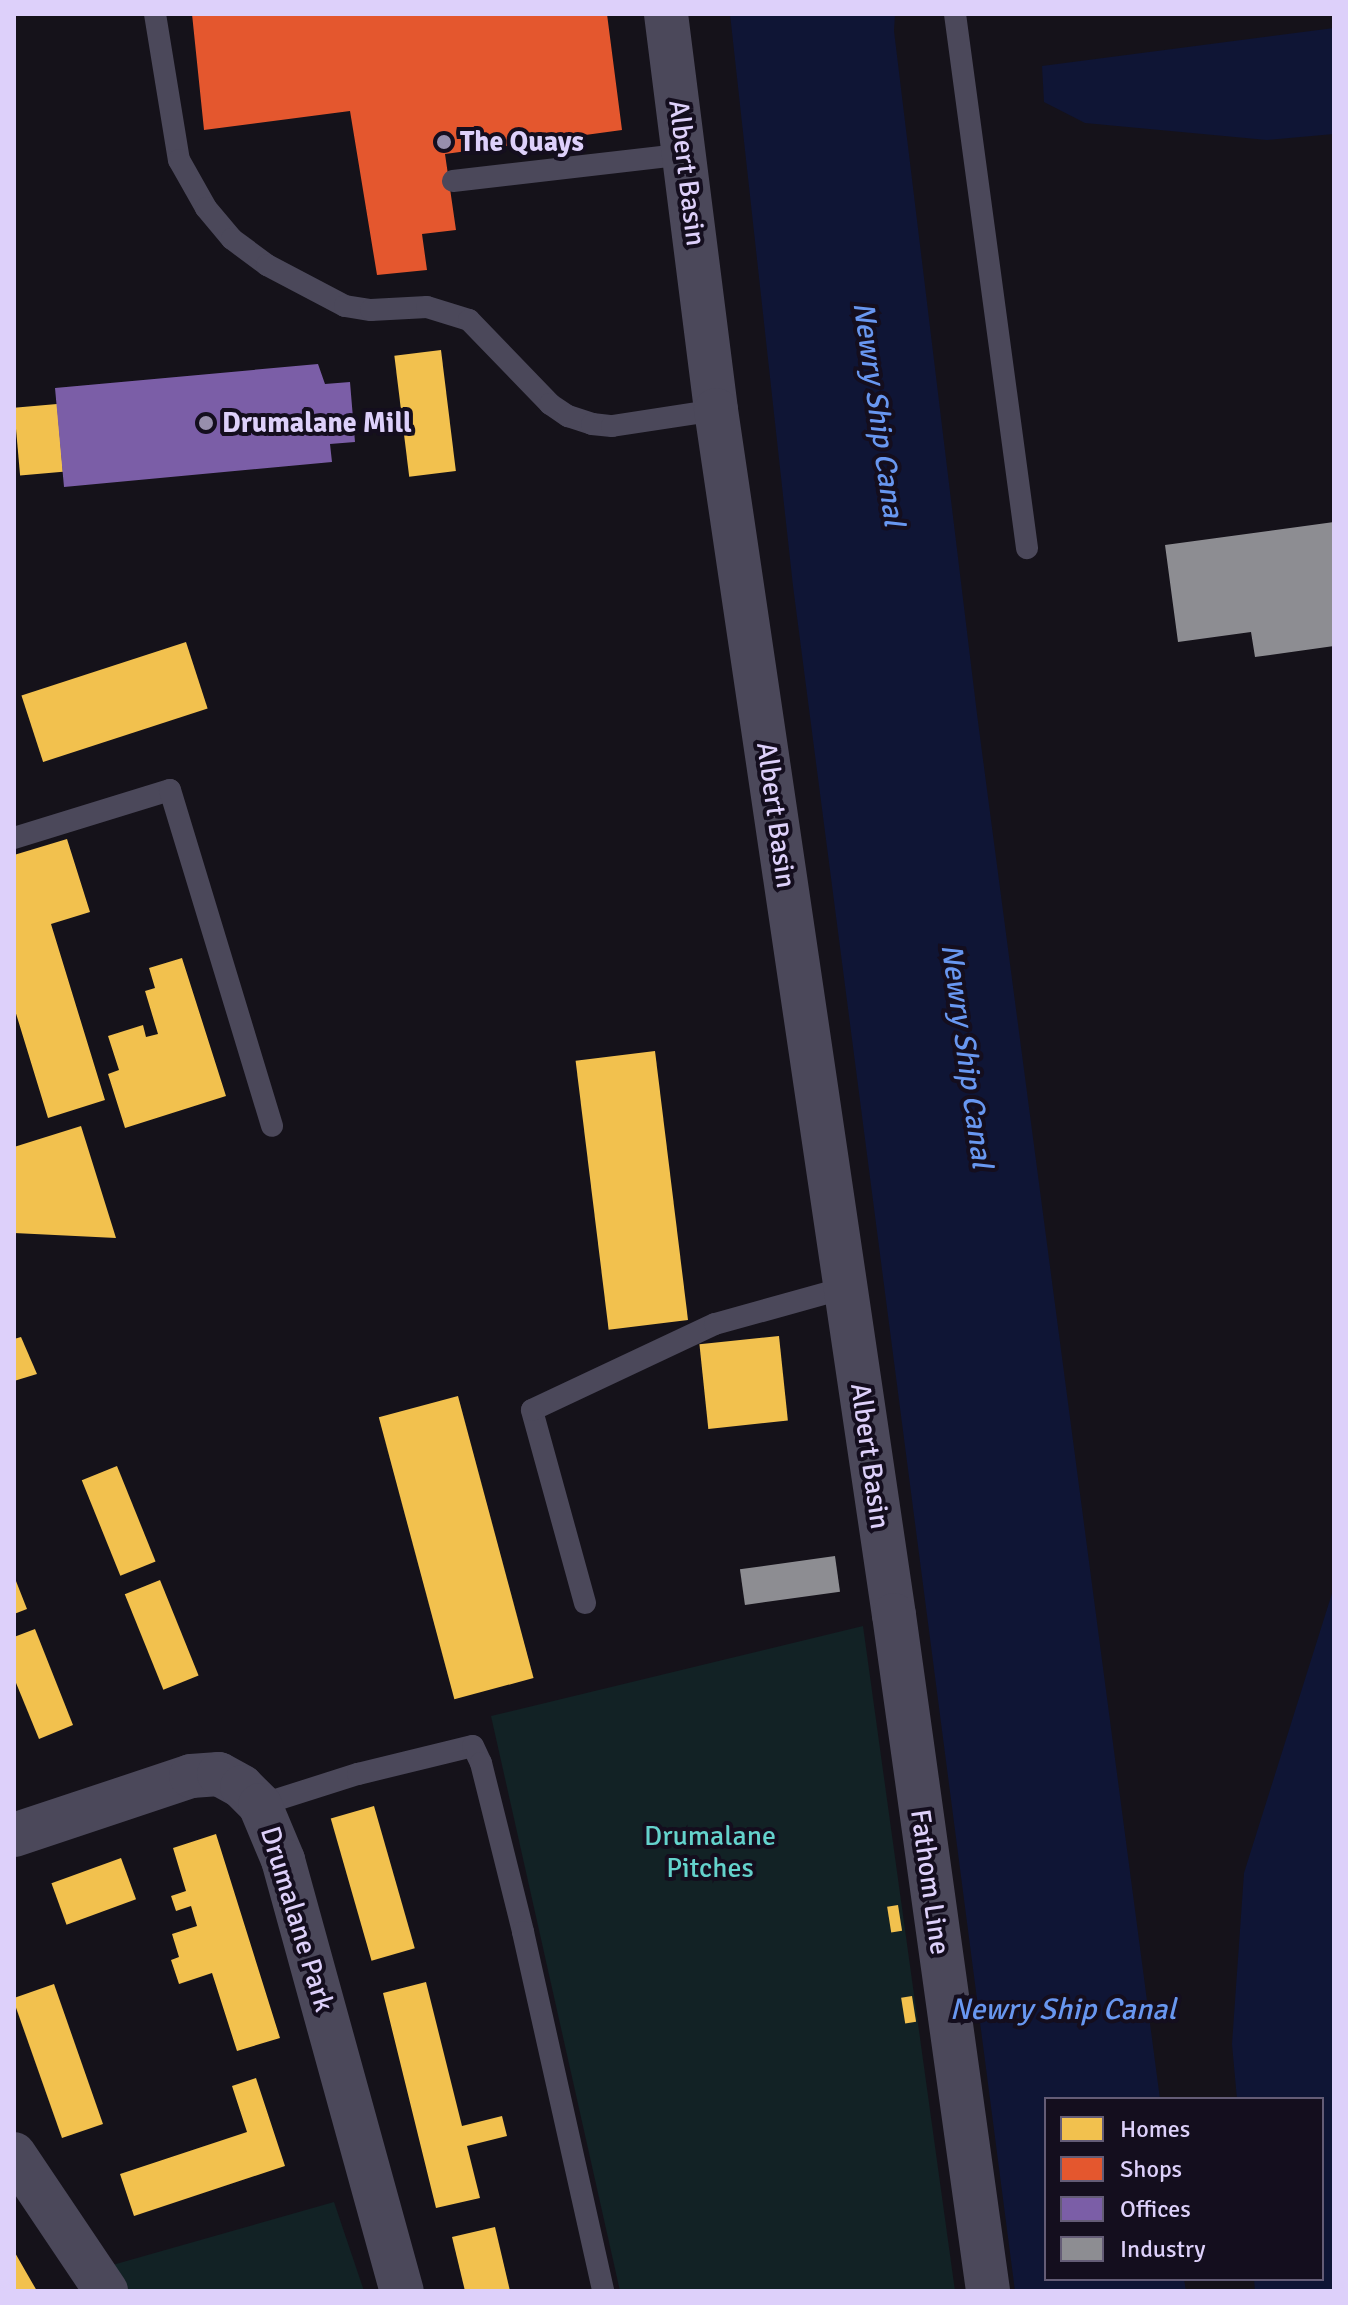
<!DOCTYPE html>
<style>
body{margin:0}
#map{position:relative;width:1348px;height:2305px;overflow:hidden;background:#15121a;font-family:Signika,sans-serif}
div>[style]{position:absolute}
.green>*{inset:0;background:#122225}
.water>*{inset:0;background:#0f1535}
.homes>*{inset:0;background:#f2c14e;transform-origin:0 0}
.shops>*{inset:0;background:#e4572e}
.offices>*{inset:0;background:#7b5ea7}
.industry>*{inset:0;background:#8d8d92;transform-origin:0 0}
.lane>*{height:22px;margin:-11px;padding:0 11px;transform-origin:11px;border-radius:11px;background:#4b485a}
.street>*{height:44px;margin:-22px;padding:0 22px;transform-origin:22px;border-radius:22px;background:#4b485a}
.dots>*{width:22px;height:22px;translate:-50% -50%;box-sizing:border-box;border:4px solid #140e1e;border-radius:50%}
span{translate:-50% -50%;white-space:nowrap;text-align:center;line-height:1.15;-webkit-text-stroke:8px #140e1e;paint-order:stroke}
.poi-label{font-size:28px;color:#ddd0fa;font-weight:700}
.left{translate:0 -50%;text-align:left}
.street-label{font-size:28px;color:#ddd0fa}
.park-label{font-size:28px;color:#64d2cc}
.water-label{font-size:30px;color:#6897f0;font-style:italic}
.frame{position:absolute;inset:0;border:16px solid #ddd0fa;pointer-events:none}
.legend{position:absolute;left:1044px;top:2097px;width:280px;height:184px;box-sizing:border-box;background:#140e1e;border:2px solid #645c76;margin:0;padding:10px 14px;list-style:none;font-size:24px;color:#ddd0fa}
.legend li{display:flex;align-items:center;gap:16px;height:40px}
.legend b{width:40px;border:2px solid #645c76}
</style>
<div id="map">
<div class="green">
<i style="clip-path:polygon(863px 1626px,955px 2291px,620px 2291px,491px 1716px)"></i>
<i style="clip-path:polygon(334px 2202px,364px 2291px,129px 2291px,109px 2266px)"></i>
</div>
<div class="water">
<i style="clip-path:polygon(730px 14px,895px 14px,894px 31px,977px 714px,1160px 2099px,1046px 2099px,1046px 2279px,1184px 2279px,1186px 2291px,1015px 2291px,793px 586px)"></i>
<i style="clip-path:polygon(1334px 28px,1334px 134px,1267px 140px,1085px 123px,1044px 102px,1042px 66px)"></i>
<i style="clip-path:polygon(1334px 1587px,1334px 2291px,1255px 2291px,1254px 2279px,1322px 2279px,1322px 2099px,1237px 2099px,1232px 2044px,1244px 1873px)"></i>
</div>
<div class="homes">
<i style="left:441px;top:350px;width:122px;height:47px;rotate:83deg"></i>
<i style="left:57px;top:404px;width:68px;height:43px;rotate:85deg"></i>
<i style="left:186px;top:642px;width:70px;height:173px;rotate:72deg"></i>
<i style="clip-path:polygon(67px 839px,90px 912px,51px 924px,105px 1100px,48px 1118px,14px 1007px,14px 855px)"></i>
<i style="clip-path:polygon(182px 958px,226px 1096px,125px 1128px,108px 1074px,119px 1070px,108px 1036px,143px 1025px,146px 1037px,158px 1034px,145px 991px,155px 988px,149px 968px)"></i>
<i style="left:655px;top:1051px;width:271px;height:80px;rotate:83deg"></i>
<i style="clip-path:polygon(81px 1126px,116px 1238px,14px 1233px,14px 1147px)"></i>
<i style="left:779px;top:1336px;width:85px;height:80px;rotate:84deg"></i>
<i style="clip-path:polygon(21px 1337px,37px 1374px,14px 1381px,14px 1339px)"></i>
<i style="left:458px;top:1396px;width:292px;height:82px;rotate:75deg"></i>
<i style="left:117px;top:1466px;width:103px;height:38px;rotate:68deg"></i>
<i style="clip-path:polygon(14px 1576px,27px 1609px,14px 1614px)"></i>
<i style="left:160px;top:1580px;width:103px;height:38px;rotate:68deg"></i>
<i style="clip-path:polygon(35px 1629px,73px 1725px,39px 1739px,14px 1678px,14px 1637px)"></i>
<i style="left:374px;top:1806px;width:148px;height:45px;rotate:74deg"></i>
<i style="clip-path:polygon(216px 1834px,280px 2038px,237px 2051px,212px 1973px,179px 1984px,171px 1960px,179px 1957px,172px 1934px,197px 1926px,191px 1906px,176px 1911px,171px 1896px,186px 1891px,173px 1848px)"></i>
<i style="left:121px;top:1858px;width:44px;height:74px;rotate:70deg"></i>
<i style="left:898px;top:1905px;width:26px;height:11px;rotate:81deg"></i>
<i style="clip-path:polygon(426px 1982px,462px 2126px,502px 2116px,507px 2136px,467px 2146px,480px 2198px,436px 2208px,383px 1993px)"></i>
<i style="clip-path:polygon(54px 1984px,103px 2124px,62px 2138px,14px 2002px,14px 1998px)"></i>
<i style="left:912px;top:1996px;width:26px;height:11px;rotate:81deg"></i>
<i style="clip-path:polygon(256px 2078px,285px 2166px,134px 2216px,120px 2174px,247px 2132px,232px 2086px)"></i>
<i style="clip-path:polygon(495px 2227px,510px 2291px,465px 2291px,452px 2237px)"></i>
<i style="clip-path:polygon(14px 2251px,26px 2272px,37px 2291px,14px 2291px)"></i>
</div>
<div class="shops">
<i style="clip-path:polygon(192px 14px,607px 14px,622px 130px,445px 154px,456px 230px,422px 234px,427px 270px,377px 275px,350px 111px,204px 130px)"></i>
</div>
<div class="offices">
<i style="clip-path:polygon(318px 364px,325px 384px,350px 382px,355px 442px,330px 444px,332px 462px,64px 487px,55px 388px)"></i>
</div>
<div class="industry">
<i style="clip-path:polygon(1334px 522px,1334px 646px,1255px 657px,1251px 632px,1178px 642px,1165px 545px)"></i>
<i style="left:835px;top:1556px;width:36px;height:96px;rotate:82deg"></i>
</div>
<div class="lane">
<i style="left:155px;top:14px;width:148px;rotate:80.7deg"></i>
<i style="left:179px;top:160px;width:55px;rotate:60.6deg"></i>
<i style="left:206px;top:208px;width:40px;rotate:50deg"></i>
<i style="left:232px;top:239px;width:44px;rotate:36.6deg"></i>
<i style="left:267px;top:265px;width:88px;rotate:27.7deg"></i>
<i style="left:345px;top:306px;width:26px;rotate:9deg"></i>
<i style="left:371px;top:310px;width:56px;rotate:-3.1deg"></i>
<i style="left:427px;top:307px;width:44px;rotate:17.2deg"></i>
<i style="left:469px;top:320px;width:117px;rotate:46deg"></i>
<i style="left:550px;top:404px;width:22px;rotate:34deg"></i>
<i style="left:568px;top:416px;width:25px;rotate:18deg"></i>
<i style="left:592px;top:424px;width:20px;rotate:6deg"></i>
<i style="left:612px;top:426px;width:105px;rotate:-8.7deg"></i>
<i style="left:955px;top:14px;width:539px;rotate:82.32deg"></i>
<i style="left:453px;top:181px;width:234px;rotate:-6.6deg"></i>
<i style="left:14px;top:838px;width:163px;rotate:-17.1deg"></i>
<i style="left:170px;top:790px;width:351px;rotate:73.1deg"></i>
<i style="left:585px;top:1603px;width:200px;rotate:-105.4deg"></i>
<i style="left:532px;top:1410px;width:202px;rotate:-25.2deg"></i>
<i style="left:715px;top:1324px;width:135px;rotate:-15.5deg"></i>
<i style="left:260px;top:1805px;width:103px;rotate:-17.6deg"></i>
<i style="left:358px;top:1774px;width:118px;rotate:-13.7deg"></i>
<i style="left:473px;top:1746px;width:19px;rotate:65deg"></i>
<i style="left:481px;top:1763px;width:174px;rotate:76deg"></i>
<i style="left:523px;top:1932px;width:368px;rotate:77.4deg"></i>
</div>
<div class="street">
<i style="left:666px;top:14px;width:399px;rotate:82.8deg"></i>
<i style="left:716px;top:410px;width:1218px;rotate:81.6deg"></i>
<i style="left:894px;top:1615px;width:683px;rotate:82.08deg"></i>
<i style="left:14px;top:1835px;width:187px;rotate:-18.4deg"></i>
<i style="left:191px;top:1776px;width:28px;rotate:-4deg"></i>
<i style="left:219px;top:1774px;width:26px;rotate:29deg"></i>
<i style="left:242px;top:1787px;width:25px;rotate:45deg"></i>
<i style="left:260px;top:1805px;width:60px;rotate:67.3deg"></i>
<i style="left:283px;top:1860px;width:447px;rotate:74.6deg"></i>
<i style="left:14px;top:2154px;width:165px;rotate:56.1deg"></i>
</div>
<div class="dots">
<i style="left:444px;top:142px;background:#978eac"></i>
<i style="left:206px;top:423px;background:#978eac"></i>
</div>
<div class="poi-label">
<span class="left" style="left:460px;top:142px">The Quays</span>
<span class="left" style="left:222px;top:423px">Drumalane Mill</span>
</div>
<div class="street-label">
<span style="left:687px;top:173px;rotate:83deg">Albert Basin</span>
<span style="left:776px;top:815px;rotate:82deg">Albert Basin</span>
<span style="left:870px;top:1456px;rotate:82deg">Albert Basin</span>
<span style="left:930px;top:1882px;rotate:82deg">Fathom Line</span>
<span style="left:297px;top:1919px;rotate:73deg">Drumalane Park</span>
</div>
<div class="park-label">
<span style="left:710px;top:1852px">Drumalane<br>Pitches</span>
</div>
<div class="water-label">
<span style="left:878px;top:414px;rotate:82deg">Newry Ship Canal</span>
<span style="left:966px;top:1056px;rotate:82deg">Newry Ship Canal</span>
<span style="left:1063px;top:2010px">Newry Ship Canal</span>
</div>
<div class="frame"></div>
<ul class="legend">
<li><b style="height:22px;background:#f2c14e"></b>Homes</li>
<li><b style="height:22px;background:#e4572e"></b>Shops</li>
<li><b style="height:22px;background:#7b5ea7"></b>Offices</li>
<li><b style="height:22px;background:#8d8d92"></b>Industry</li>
</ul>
</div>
